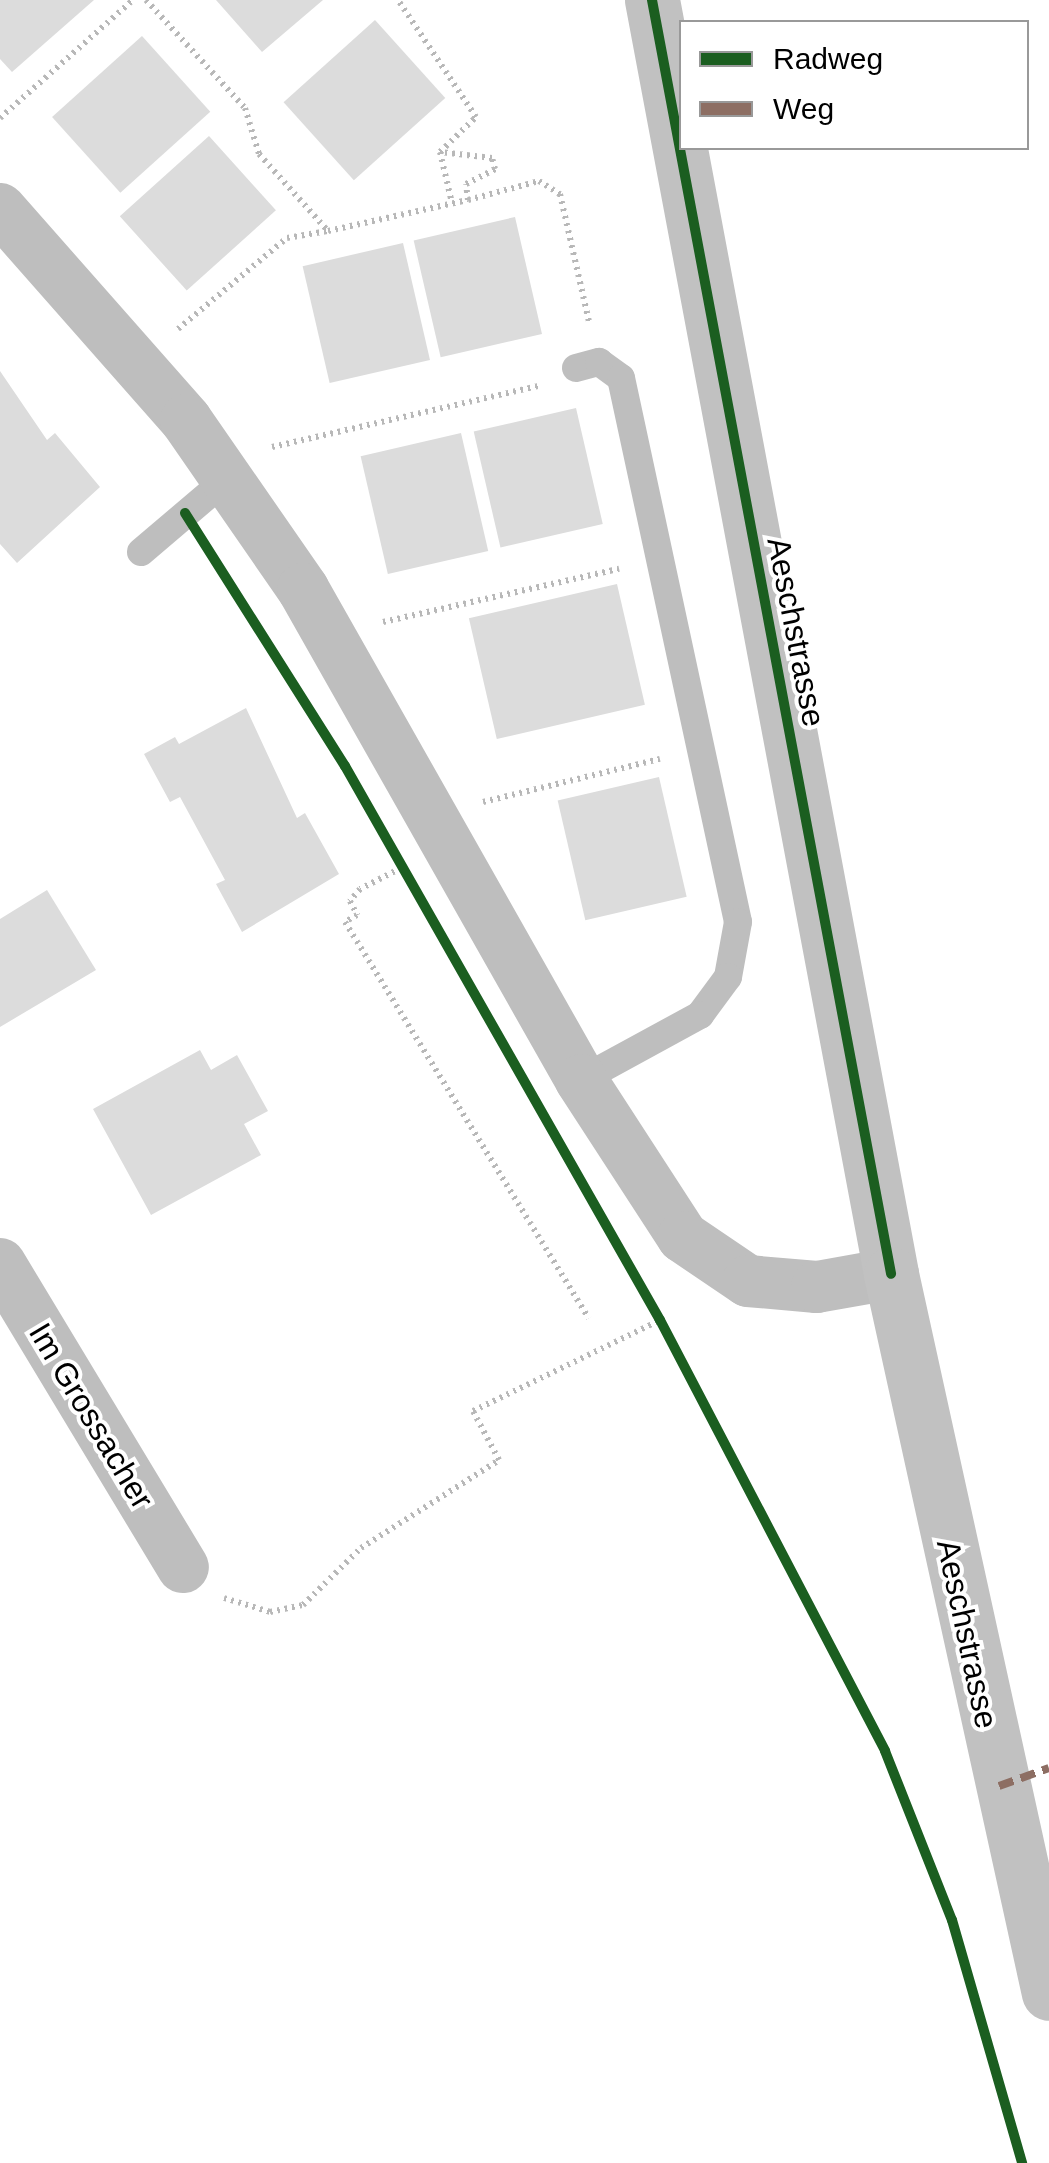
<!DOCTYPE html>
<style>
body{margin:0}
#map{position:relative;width:1049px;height:2163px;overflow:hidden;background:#fff;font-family:Helvetica,sans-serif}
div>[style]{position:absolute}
.building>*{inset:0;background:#dcdcdc;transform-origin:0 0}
.path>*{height:6px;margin-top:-3px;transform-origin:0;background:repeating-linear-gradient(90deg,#b8b8b8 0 2.5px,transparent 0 7.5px)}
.service>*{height:28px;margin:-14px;padding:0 14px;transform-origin:14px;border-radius:14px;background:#bebebe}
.minor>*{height:52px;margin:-26px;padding:0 26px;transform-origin:26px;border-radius:26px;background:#bebebe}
.secondary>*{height:55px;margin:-27.5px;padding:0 27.5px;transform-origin:27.5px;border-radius:27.5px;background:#c1c1c1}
.quiet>*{height:8px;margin-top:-4px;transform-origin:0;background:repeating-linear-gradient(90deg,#8d6e63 0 15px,transparent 0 23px)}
.cycleway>*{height:10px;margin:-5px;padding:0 5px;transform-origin:5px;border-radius:5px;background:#1b5e20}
span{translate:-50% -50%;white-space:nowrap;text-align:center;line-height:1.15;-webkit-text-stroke:8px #fff;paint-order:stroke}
.street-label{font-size:32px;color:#000}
.legend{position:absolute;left:679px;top:20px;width:350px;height:130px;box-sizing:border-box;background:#fff;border:2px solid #999;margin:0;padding:12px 18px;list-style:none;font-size:30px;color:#000}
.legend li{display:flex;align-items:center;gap:20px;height:50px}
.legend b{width:50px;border:2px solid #999}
</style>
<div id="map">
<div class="building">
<i style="clip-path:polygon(0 0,94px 0,12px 72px,0 59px)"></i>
<i style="clip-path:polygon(216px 0,323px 0,262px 52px)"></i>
<i style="left:375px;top:20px;width:105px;height:123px;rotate:48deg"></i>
<i style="left:142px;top:36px;width:102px;height:121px;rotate:48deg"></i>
<i style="left:209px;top:136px;width:100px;height:120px;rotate:48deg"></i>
<i style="left:515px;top:217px;width:120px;height:104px;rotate:77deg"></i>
<i style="left:403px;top:243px;width:120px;height:103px;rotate:77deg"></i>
<i style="clip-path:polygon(0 371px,47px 440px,55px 433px,100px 487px,17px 563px,0 544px)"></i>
<i style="left:576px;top:408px;width:119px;height:105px;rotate:77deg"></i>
<i style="left:461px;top:433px;width:121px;height:103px;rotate:77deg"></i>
<i style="left:617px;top:584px;width:124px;height:152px;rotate:77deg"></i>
<i style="clip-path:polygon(246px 708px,297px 818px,305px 813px,339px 874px,242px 932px,216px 884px,225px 880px,180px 797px,170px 802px,144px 754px,175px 737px,179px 744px)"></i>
<i style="left:659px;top:777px;width:123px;height:104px;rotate:77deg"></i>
<i style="clip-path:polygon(47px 890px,96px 970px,0 1027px,0 919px)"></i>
<i style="clip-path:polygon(200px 1050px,211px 1070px,237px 1055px,268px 1111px,244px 1124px,261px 1155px,151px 1215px,93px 1109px)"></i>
</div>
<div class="path">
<i style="left:146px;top:0;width:147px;rotate:47.5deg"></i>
<i style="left:245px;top:108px;width:48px;rotate:73.1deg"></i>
<i style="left:259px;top:154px;width:103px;rotate:48.1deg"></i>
<i style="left:328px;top:231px;width:143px;rotate:-12.5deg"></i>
<i style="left:468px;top:200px;width:16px;rotate:-97deg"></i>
<i style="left:466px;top:184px;width:33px;rotate:-27deg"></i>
<i style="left:495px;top:169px;width:11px;rotate:-105deg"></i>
<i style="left:492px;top:158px;width:52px;rotate:-173.4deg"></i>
<i style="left:440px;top:152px;width:50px;rotate:-44.2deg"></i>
<i style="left:476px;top:117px;width:141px;rotate:-123.7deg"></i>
<i style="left:0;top:118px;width:178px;rotate:-41.6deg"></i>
<i style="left:440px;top:152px;width:52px;rotate:76.8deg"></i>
<i style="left:468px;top:200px;width:73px;rotate:-15deg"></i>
<i style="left:539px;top:181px;width:25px;rotate:32deg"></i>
<i style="left:560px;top:194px;width:131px;rotate:77.2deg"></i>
<i style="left:178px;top:329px;width:142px;rotate:-39.9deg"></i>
<i style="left:287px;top:238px;width:41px;rotate:-9.9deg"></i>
<i style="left:272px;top:447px;width:277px;rotate:-12.9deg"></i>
<i style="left:383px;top:622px;width:242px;rotate:-12.7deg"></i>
<i style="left:483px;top:802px;width:182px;rotate:-13.7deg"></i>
<i style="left:401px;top:868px;width:46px;rotate:152.9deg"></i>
<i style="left:360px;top:889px;width:16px;rotate:130deg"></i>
<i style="left:350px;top:901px;width:16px;rotate:63deg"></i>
<i style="left:357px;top:915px;width:14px;rotate:150deg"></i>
<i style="left:345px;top:922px;width:465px;rotate:58.4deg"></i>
<i style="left:224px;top:1598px;width:48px;rotate:16.9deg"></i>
<i style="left:270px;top:1612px;width:34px;rotate:-12deg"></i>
<i style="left:303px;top:1605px;width:81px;rotate:-44.5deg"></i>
<i style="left:361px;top:1548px;width:164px;rotate:-32.5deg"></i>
<i style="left:499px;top:1460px;width:55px;rotate:-118deg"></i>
<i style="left:473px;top:1411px;width:208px;rotate:-25.9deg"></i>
</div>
<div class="service">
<i style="left:576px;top:368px;width:24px;rotate:-15deg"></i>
<i style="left:599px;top:362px;width:27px;rotate:36deg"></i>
<i style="left:621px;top:378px;width:556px;rotate:77.86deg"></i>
<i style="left:738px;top:922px;width:56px;rotate:100.3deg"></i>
<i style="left:728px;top:977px;width:47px;rotate:126.4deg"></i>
<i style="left:700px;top:1015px;width:136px;rotate:151.4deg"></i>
<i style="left:141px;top:552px;width:116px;rotate:-40.4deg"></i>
</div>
<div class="minor">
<i style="left:0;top:209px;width:281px;rotate:48.6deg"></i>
<i style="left:186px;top:420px;width:206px;rotate:55.3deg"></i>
<i style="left:303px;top:589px;width:564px;rotate:60.48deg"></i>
<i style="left:581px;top:1080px;width:187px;rotate:57deg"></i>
<i style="left:683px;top:1237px;width:78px;rotate:34.1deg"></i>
<i style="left:748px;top:1281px;width:69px;rotate:5deg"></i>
<i style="left:817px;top:1287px;width:75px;rotate:-10deg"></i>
<i style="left:0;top:1264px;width:354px;rotate:58.9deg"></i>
</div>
<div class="secondary">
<i style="left:652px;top:0;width:1296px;rotate:79.37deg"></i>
<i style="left:891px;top:1274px;width:736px;rotate:77.61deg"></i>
</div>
<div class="quiet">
<i style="left:999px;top:1786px;width:53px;rotate:-19.8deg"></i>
</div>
<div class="cycleway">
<i style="left:652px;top:0;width:1296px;rotate:79.37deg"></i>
<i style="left:185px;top:513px;width:299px;rotate:57.7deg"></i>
<i style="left:345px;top:766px;width:637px;rotate:60.38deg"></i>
<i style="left:660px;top:1320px;width:486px;rotate:62.4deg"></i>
<i style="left:885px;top:1751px;width:182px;rotate:68.4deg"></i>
<i style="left:952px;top:1920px;width:253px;rotate:73.9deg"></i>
</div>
<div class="street-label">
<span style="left:796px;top:632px;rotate:79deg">Aeschstrasse</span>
<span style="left:91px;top:1416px;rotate:59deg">Im Grossacher</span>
<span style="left:967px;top:1634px;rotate:78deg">Aeschstrasse</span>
</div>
<ul class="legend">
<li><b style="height:12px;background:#1b5e20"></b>Radweg</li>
<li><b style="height:12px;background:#8d6e63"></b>Weg</li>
</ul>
</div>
